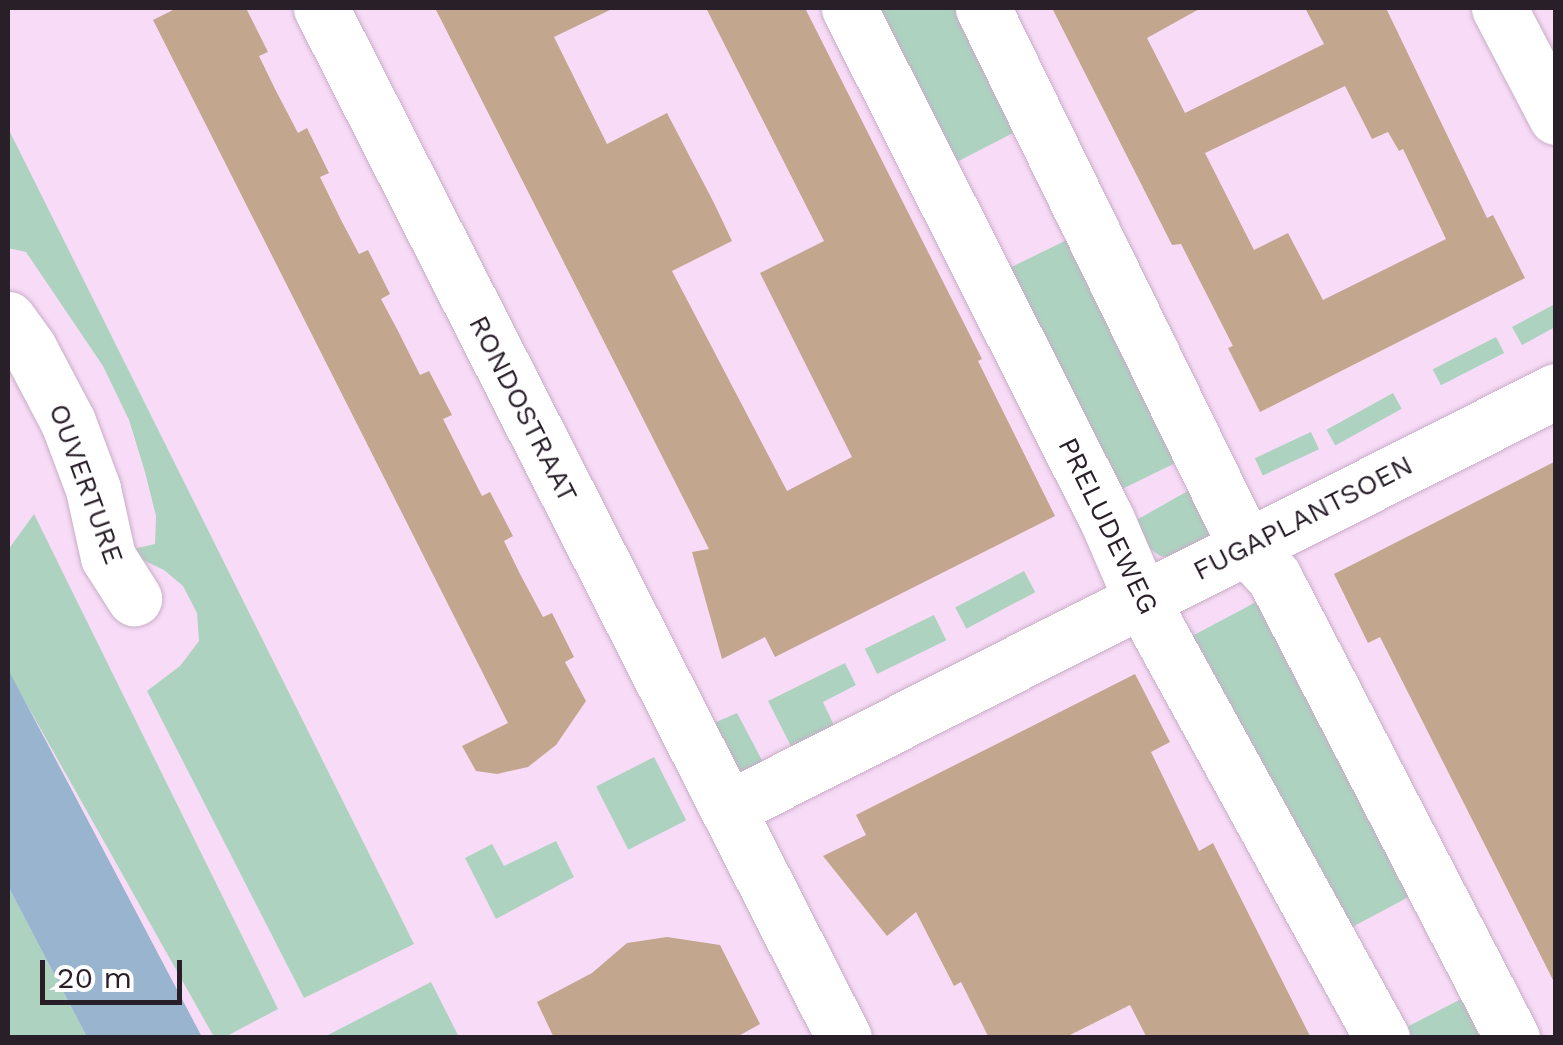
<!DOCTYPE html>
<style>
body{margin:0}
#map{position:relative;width:1563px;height:1045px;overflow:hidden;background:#f8dcf7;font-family:"Work Sans",sans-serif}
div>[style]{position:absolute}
.green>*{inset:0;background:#add3c0;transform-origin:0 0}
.water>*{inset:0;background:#99b4cf}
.building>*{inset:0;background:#c2a68e}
.roads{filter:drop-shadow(0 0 2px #c8adc7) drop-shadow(0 0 2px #c8adc7)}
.minor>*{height:55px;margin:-27.5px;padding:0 27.5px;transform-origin:27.5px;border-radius:27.5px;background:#fff}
span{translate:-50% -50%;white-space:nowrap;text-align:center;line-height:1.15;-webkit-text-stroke:9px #fff;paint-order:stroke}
.street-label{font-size:28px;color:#291f29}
.frame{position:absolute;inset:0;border:10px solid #291f29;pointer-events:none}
.scale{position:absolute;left:40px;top:960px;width:142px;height:45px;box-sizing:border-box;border:5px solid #291f29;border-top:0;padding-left:12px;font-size:30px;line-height:35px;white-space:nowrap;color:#291f29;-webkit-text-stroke:8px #fff;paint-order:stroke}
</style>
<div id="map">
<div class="green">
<i style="clip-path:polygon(869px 8px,962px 8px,1021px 129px,949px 166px)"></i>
<i style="clip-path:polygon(8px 128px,414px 944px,304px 998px,147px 691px,180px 666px,199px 641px,197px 613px,183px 586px,164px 570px,124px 551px,155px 544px,156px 516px,145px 472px,129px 420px,103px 366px,26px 252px,8px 248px)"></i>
<i style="left:1075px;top:236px;width:248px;height:80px;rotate:64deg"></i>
<i style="clip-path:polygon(1555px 304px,1555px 327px,1522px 345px,1512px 327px)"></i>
<i style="left:1496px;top:337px;width:18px;height:71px;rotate:63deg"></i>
<i style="left:1393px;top:393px;width:18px;height:76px;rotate:61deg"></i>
<i style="left:1311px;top:432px;width:19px;height:62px;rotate:65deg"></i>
<i style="clip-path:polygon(1200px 484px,1210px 537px,1179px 558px,1160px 556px,1145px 545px,1133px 522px)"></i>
<i style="clip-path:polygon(34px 514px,278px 1009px,225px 1037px,214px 1037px,8px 671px,8px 550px)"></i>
<i style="left:1024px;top:571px;width:24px;height:78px;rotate:62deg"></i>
<i style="left:1258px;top:601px;width:332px;height:81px;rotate:62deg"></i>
<i style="left:934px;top:615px;width:28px;height:77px;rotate:64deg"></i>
<i style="clip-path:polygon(845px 663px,856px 685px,823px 702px,837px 732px,795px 754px,768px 701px)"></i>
<i style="clip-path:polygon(737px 713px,764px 764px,750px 774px,730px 768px,707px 726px)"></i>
<i style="left:654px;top:757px;width:71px;height:65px;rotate:63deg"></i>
<i style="clip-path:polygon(556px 841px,574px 877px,496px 919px,465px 858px,492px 844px,504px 866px)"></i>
<i style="clip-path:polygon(8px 886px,87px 1037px,8px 1037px)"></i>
<i style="clip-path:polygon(431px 982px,459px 1037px,324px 1037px)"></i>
<i style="clip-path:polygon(1467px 996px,1489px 1037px,1403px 1037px,1399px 1031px)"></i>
</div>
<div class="water">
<i style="clip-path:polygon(8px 669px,202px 1037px,203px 1037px,87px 1037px,8px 886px)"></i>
</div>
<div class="building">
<i style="clip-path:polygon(177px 8px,246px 8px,268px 52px,259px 56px,275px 89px,298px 133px,307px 128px,329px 173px,320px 177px,341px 220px,359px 254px,368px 250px,390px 294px,381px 299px,398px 331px,420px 375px,429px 371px,452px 415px,443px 419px,482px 496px,490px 492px,513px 536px,504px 541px,520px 574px,543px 617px,552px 613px,574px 657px,565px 662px,586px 701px,556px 745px,528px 767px,497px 774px,476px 771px,462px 746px,508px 723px,153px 20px)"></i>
<i style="clip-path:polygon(435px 8px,614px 8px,554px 37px,607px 144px,667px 113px,714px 203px,732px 241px,672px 271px,787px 491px,852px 457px,760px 273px,824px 241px,706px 8px,805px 8px,982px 359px,978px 361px,1055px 516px,775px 657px,765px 637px,722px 659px,692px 552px,709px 549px)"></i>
<i style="clip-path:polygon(evenodd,1052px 8px,1201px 8px,1147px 38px,1185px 113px,1324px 44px,1305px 8px,1386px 8px,1487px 218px,1493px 215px,1525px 278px,1260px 412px,1228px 348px,1233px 346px,1181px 244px,1172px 245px,1052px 8px,1345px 86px,1372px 139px,1388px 132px,1399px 151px,1403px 149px,1446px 239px,1323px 300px,1288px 233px,1254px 250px,1205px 153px,1345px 86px)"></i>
<i style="clip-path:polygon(1556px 461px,1556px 986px,1380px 637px,1368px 643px,1334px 574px)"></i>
<i style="clip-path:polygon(1135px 674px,1170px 742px,1151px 752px,1199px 851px,1213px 843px,1311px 1038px,1147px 1038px,1130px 1005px,1064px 1038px,989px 1038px,961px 982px,954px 986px,916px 912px,887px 936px,823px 856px,866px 835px,856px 815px)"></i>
<i style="clip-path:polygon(667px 937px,720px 945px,760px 1024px,735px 1038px,554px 1038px,537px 1002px,592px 973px,627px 943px)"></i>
</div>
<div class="roads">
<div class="minor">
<i style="left:321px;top:8px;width:1155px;rotate:63.08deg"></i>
<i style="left:849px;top:8px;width:573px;rotate:63.26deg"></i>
<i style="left:1107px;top:520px;width:86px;rotate:66.7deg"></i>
<i style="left:1141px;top:599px;width:501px;rotate:61.23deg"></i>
<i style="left:983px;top:8px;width:600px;rotate:63.99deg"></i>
<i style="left:1246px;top:547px;width:41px;rotate:47deg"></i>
<i style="left:1274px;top:577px;width:519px;rotate:62.69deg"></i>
<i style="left:1499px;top:8px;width:123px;rotate:62.4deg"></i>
<i style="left:8px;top:319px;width:36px;rotate:54deg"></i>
<i style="left:29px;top:348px;width:84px;rotate:62.2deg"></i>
<i style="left:68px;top:422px;width:72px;rotate:69.5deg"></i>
<i style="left:93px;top:489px;width:70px;rotate:77.6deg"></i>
<i style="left:108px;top:557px;width:49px;rotate:57.6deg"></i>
<i style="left:729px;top:808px;width:926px;rotate:-26.76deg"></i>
</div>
</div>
<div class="street-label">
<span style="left:523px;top:409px;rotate:63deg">RONDOSTRAAT</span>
<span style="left:86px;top:484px;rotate:70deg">OUVERTURE</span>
<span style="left:1303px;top:518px;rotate:-27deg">FUGAPLANTSOEN</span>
<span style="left:1108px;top:526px;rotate:64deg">PRELUDEWEG</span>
</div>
<div class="frame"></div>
<div class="scale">20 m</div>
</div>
